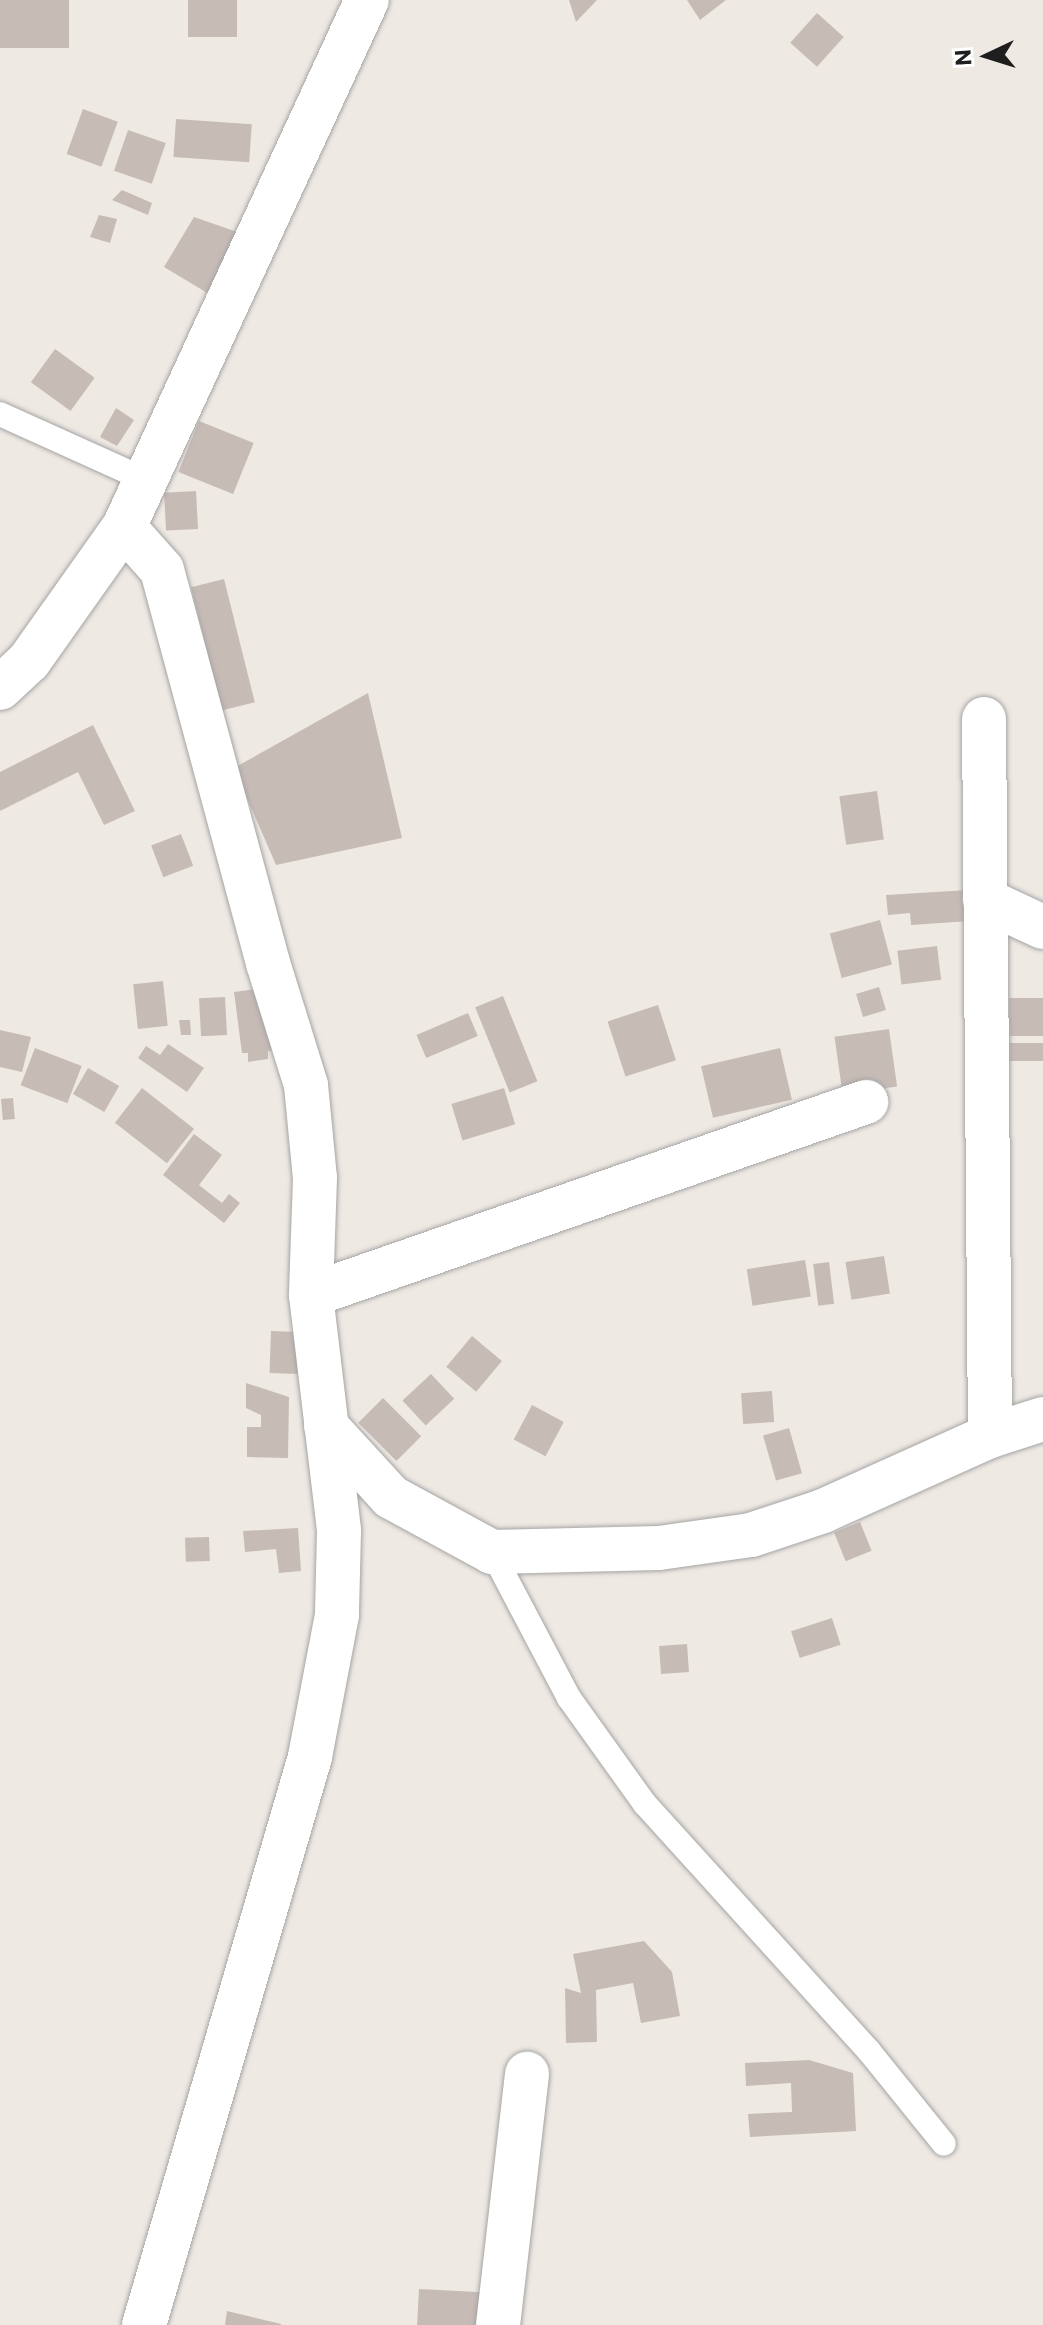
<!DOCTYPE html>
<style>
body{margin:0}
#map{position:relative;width:1043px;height:2325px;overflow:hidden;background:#efe9e3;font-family:Commissioner,sans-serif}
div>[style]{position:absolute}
.building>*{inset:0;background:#c7bbb6;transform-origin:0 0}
.roads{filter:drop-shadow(0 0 2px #a5a5a5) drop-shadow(0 0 2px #a5a5a5)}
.service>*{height:24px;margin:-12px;padding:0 12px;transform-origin:12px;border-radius:12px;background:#fff}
.minor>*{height:44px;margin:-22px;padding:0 22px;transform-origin:22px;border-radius:22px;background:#fff}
span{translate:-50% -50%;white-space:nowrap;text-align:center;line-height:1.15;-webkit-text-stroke:8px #fff;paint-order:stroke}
.north{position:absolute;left:947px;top:16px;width:80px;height:80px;-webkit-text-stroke:6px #fff;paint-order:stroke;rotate:266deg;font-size:22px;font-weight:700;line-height:32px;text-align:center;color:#1e1e1e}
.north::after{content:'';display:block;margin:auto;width:28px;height:36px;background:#1e1e1e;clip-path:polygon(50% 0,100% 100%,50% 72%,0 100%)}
</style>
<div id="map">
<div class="building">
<i style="left:0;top:0;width:69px;height:48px"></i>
<i style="left:188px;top:0;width:49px;height:37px"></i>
<i style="clip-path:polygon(569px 0,597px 0,576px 22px)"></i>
<i style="clip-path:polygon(687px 0,726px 0,700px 20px)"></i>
<i style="left:817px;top:13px;width:36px;height:40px;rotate:42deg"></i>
<i style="left:83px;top:109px;width:37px;height:48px;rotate:20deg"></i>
<i style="left:176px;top:119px;width:76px;height:38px;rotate:4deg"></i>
<i style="left:128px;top:130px;width:40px;height:43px;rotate:19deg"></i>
<i style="clip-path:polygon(122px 190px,152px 203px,148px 215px,112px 200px)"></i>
<i style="clip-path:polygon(99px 215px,117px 219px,110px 243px,90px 237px)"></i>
<i style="clip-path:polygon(194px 217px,240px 233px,214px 297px,164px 267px)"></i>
<i style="left:55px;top:349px;width:49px;height:41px;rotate:36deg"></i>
<i style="clip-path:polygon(116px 408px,134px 420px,117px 446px,100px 437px)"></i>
<i style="left:199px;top:421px;width:59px;height:55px;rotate:22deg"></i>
<i style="left:196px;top:491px;width:38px;height:32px;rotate:87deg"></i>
<i style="left:224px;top:579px;width:127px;height:34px;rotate:76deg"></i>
<i style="clip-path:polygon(368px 693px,402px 838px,276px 865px,234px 768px)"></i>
<i style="clip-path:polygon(93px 725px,135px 811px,104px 825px,78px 772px,0 811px,0 772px)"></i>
<i style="left:877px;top:791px;width:49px;height:38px;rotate:82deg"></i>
<i style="left:181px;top:834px;width:34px;height:32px;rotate:69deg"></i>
<i style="clip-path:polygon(968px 890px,970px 921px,911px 925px,910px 913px,888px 915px,886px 895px)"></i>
<i style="left:880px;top:920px;width:46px;height:52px;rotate:75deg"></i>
<i style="left:937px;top:946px;width:34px;height:40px;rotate:83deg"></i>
<i style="left:163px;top:981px;width:45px;height:30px;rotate:84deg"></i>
<i style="clip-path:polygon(270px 987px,278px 1050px,268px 1051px,268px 1059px,248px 1062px,248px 1053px,242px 1053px,234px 992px)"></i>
<i style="left:879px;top:987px;width:24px;height:24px;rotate:73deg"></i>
<i style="left:503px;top:996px;width:92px;height:30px;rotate:68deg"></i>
<i style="left:225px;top:997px;width:38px;height:26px;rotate:87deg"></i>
<i style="left:1043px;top:998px;width:38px;height:34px;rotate:90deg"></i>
<i style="left:658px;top:1005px;width:58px;height:53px;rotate:72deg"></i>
<i style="left:468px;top:1013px;width:25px;height:56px;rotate:67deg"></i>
<i style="clip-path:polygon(179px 1020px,190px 1020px,191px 1035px,181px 1035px)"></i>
<i style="left:889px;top:1029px;width:58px;height:55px;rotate:82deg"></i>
<i style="clip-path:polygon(0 1030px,31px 1037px,22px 1072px,0 1067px)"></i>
<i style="left:1043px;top:1043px;width:18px;height:39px;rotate:90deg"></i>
<i style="clip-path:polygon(168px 1044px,204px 1068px,187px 1092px,138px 1058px,146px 1046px,160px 1055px)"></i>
<i style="left:35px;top:1048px;width:50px;height:40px;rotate:21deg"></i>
<i style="left:780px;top:1048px;width:53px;height:81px;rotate:77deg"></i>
<i style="left:88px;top:1068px;width:36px;height:30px;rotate:30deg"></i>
<i style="left:142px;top:1088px;width:66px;height:44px;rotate:38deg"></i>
<i style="left:504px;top:1088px;width:38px;height:55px;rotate:73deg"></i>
<i style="left:13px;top:1098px;width:21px;height:12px;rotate:85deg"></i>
<i style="clip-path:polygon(194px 1134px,222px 1155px,199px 1185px,222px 1203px,229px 1194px,240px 1203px,224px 1223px,163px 1175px)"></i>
<i style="left:884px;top:1256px;width:38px;height:39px;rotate:81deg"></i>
<i style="left:805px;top:1260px;width:37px;height:59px;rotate:81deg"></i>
<i style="left:829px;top:1262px;width:42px;height:16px;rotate:83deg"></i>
<i style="left:271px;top:1331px;width:28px;height:42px;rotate:2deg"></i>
<i style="left:472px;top:1336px;width:39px;height:40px;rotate:40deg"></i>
<i style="left:431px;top:1374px;width:34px;height:39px;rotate:47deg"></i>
<i style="clip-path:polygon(246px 1383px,289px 1397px,288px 1458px,247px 1457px,247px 1427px,261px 1427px,261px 1415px,246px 1408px)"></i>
<i style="left:772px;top:1391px;width:31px;height:31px;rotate:86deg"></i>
<i style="left:383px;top:1398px;width:54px;height:35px;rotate:45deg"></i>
<i style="left:532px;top:1405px;width:36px;height:39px;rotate:28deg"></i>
<i style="left:789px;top:1428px;width:47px;height:27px;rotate:74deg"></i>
<i style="left:860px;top:1522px;width:31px;height:28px;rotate:68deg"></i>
<i style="clip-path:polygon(298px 1528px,301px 1571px,279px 1573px,276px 1549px,245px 1552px,243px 1531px)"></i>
<i style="left:209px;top:1537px;width:24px;height:24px;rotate:88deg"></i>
<i style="left:832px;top:1618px;width:28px;height:43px;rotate:72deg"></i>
<i style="left:687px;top:1644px;width:28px;height:28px;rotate:86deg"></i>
<i style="clip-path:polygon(644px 1941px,672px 1972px,680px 2016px,641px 2023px,633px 1983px,596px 1990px,597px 2042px,566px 2043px,565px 1988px,581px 1993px,573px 1954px)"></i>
<i style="clip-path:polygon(809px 2060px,853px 2073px,856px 2131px,750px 2137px,748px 2114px,792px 2112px,791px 2083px,746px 2086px,745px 2063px)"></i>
<i style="left:419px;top:2289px;width:63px;height:36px;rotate:3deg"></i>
<i style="clip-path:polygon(227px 2311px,281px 2324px,281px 2325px,225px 2325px)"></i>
</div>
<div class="roads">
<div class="service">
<i style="left:0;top:414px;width:158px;rotate:24.3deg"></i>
<i style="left:492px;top:1552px;width:165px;rotate:62.2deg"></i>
<i style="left:569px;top:1698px;width:130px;rotate:54.4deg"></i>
<i style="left:645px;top:1804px;width:333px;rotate:47.8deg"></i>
<i style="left:869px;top:2051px;width:119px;rotate:51.1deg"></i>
</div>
<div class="minor">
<i style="left:124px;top:527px;width:57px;rotate:48.5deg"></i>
<i style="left:162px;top:570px;width:407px;rotate:74.9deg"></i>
<i style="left:268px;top:963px;width:128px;rotate:72.7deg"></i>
<i style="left:306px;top:1085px;width:93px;rotate:84.5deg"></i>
<i style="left:315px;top:1178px;width:117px;rotate:92deg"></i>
<i style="left:311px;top:1295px;width:238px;rotate:83.2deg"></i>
<i style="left:339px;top:1531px;width:84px;rotate:91.4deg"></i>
<i style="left:337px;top:1615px;width:145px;rotate:100.8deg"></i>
<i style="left:310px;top:1757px;width:592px;rotate:106.29deg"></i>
<i style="left:0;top:688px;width:40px;rotate:-43deg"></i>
<i style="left:29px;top:661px;width:164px;rotate:-54.7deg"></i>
<i style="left:124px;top:527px;width:580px;rotate:-65.25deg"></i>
<i style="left:984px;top:719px;width:717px;rotate:89.52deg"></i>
<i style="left:985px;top:900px;width:64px;rotate:25deg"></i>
<i style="left:311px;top:1295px;width:588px;rotate:-19.18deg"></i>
<i style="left:326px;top:1426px;width:96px;rotate:47.5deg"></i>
<i style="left:391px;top:1497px;width:115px;rotate:28.6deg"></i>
<i style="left:492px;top:1552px;width:167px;rotate:-1.4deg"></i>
<i style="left:659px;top:1548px;width:93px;rotate:-8deg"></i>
<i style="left:751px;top:1535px;width:76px;rotate:-18.4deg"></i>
<i style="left:823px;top:1511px;width:183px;rotate:-24.2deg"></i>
<i style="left:990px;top:1436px;width:56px;rotate:-17.8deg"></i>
<i style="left:498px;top:2325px;width:253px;rotate:-83.4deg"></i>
</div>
</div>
<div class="north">N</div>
</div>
